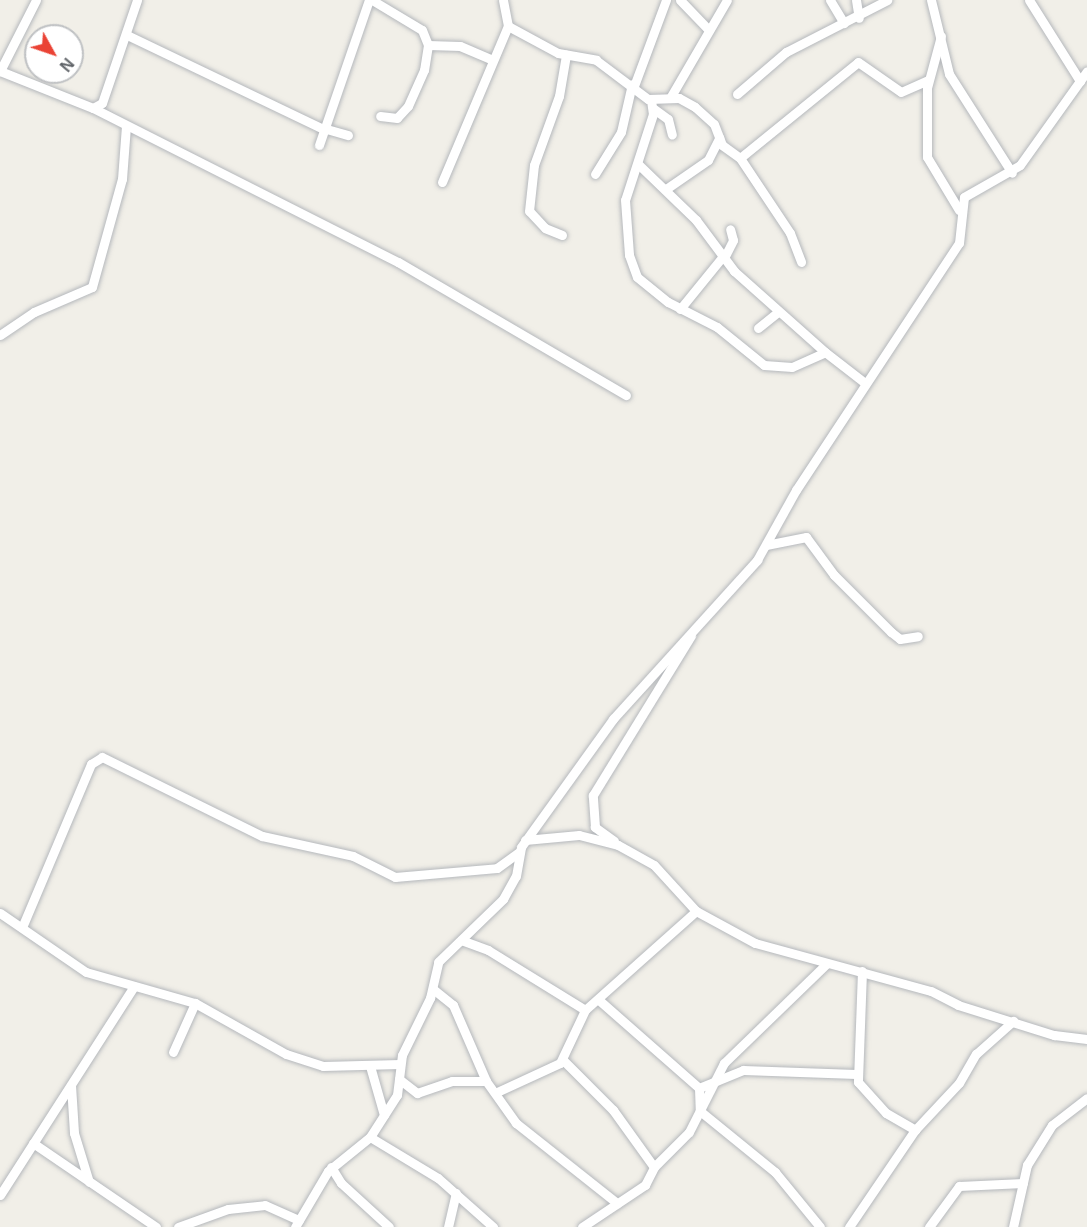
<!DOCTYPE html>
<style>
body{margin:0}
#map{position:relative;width:1087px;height:1227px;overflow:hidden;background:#f1efe8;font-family:Arial,sans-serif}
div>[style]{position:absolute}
.roads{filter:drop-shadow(0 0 2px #b5b8bc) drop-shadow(0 0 2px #b5b8bc)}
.minor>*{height:9px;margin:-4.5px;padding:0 4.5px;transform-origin:4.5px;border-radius:4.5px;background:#fff}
span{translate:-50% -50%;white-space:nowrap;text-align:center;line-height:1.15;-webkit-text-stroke:4.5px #fff;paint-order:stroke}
.north{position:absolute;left:24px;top:24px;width:60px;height:60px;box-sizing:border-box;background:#fff;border:2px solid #bfc1c3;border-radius:50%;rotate:130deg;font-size:16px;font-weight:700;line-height:24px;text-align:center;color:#5f6368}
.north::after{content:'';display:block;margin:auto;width:21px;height:27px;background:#ea4335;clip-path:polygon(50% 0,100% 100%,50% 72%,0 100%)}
</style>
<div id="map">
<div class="roads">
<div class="minor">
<i style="left:36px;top:0;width:80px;rotate:116.9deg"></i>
<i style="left:0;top:71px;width:100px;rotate:21.7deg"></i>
<i style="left:93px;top:108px;width:10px;rotate:-29deg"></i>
<i style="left:102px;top:103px;width:109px;rotate:-71.2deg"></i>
<i style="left:372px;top:0;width:58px;rotate:31deg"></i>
<i style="left:422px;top:30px;width:16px;rotate:68deg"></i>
<i style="left:428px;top:45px;width:25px;rotate:99deg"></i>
<i style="left:424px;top:70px;width:39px;rotate:114deg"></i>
<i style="left:408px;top:106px;width:16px;rotate:133deg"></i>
<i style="left:397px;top:118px;width:17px;rotate:-173deg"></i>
<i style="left:680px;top:0;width:40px;rotate:46deg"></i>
<i style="left:830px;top:0;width:27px;rotate:59deg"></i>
<i style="left:856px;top:0;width:18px;rotate:81deg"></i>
<i style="left:931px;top:0;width:76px;rotate:76.3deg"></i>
<i style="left:949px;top:74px;width:117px;rotate:57.5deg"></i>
<i style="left:1029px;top:0;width:96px;rotate:57.8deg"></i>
<i style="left:508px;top:26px;width:57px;rotate:28.4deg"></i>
<i style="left:558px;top:53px;width:39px;rotate:10deg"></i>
<i style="left:596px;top:60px;width:65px;rotate:36.9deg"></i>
<i style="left:648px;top:99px;width:31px;rotate:-2deg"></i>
<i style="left:679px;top:98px;width:18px;rotate:29deg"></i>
<i style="left:695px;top:107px;width:25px;rotate:42deg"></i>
<i style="left:714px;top:124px;width:22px;rotate:69deg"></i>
<i style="left:722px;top:145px;width:22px;rotate:36deg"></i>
<i style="left:740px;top:158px;width:90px;rotate:56.3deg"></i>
<i style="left:790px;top:233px;width:31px;rotate:69deg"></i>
<i style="left:127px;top:35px;width:217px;rotate:25.6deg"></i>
<i style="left:941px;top:36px;width:54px;rotate:105.1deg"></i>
<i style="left:927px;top:88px;width:69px;rotate:90deg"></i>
<i style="left:927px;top:157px;width:62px;rotate:58.9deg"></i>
<i style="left:428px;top:45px;width:32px;rotate:2deg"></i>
<i style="left:460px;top:46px;width:36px;rotate:23deg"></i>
<i style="left:634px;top:86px;width:92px;rotate:-69.6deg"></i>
<i style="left:737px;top:94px;width:65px;rotate:-40.6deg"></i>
<i style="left:786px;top:52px;width:114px;rotate:-27.2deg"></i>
<i style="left:670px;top:98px;width:113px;rotate:-59.8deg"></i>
<i style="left:651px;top:100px;width:14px;rotate:82deg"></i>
<i style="left:653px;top:114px;width:90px;rotate:108deg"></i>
<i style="left:625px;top:200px;width:55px;rotate:85.8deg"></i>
<i style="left:629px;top:255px;width:23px;rotate:70deg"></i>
<i style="left:637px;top:277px;width:40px;rotate:39deg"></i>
<i style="left:668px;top:302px;width:55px;rotate:27deg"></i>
<i style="left:717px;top:327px;width:60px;rotate:39deg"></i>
<i style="left:764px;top:365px;width:28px;rotate:4deg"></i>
<i style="left:792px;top:367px;width:36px;rotate:-24deg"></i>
<i style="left:825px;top:352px;width:51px;rotate:37.8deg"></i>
<i style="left:93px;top:108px;width:342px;rotate:26.8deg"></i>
<i style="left:398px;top:262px;width:264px;rotate:30.3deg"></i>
<i style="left:654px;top:109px;width:17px;rotate:36deg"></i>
<i style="left:668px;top:119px;width:16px;rotate:76deg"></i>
<i style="left:323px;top:128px;width:26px;rotate:16deg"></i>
<i style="left:319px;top:145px;width:153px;rotate:-71deg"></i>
<i style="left:740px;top:158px;width:152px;rotate:-39.1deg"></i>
<i style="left:858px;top:62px;width:52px;rotate:34.9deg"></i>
<i style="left:901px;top:92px;width:30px;rotate:-24deg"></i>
<i style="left:638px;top:164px;width:81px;rotate:44deg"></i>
<i style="left:696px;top:220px;width:64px;rotate:53.3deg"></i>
<i style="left:734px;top:271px;width:122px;rotate:41.7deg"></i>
<i style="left:595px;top:174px;width:49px;rotate:-58.2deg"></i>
<i style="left:621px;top:132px;width:49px;rotate:-77.1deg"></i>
<i style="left:442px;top:182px;width:169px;rotate:-67.1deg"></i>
<i style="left:508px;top:26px;width:26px;rotate:-101deg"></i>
<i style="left:666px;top:189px;width:51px;rotate:-34.6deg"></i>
<i style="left:708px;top:160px;width:25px;rotate:-63deg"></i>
<i style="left:562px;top:235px;width:18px;rotate:-158deg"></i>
<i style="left:545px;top:228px;width:23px;rotate:-133deg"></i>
<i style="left:529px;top:211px;width:46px;rotate:-83.8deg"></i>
<i style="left:534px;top:165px;width:73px;rotate:-70.1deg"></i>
<i style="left:559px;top:96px;width:42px;rotate:-80.3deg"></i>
<i style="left:724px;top:258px;width:20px;rotate:-63deg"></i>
<i style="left:733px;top:240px;width:11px;rotate:-105deg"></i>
<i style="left:680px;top:309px;width:68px;rotate:-50.9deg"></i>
<i style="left:758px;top:328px;width:26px;rotate:-39deg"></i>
<i style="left:0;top:335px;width:41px;rotate:-34.1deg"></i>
<i style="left:34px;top:312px;width:63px;rotate:-23.3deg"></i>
<i style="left:92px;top:287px;width:112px;rotate:-74.5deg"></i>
<i style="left:122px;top:179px;width:53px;rotate:-85.7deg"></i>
<i style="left:766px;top:545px;width:41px;rotate:-11.3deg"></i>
<i style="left:806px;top:537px;width:47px;rotate:53.6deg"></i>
<i style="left:834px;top:575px;width:81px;rotate:45deg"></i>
<i style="left:891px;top:632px;width:11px;rotate:38deg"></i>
<i style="left:900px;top:639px;width:18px;rotate:-9deg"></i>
<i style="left:525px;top:840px;width:54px;rotate:-5.3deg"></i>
<i style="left:579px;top:835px;width:40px;rotate:14.4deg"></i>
<i style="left:618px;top:845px;width:41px;rotate:29.1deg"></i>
<i style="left:654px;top:865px;width:62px;rotate:47.6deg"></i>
<i style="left:696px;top:911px;width:67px;rotate:28.5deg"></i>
<i style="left:755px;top:943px;width:182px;rotate:15.3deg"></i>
<i style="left:931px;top:991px;width:30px;rotate:27deg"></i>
<i style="left:958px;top:1005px;width:101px;rotate:17.4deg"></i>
<i style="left:1054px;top:1035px;width:33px;rotate:7deg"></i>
<i style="left:614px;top:841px;width:24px;rotate:-144deg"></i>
<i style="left:595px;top:827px;width:32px;rotate:-94deg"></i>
<i style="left:593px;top:795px;width:187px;rotate:-58.4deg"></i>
<i style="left:0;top:913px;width:104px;rotate:34.5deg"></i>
<i style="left:86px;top:972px;width:113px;rotate:15.9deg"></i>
<i style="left:195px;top:1003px;width:104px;rotate:29.3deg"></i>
<i style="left:286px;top:1054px;width:39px;rotate:18deg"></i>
<i style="left:323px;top:1066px;width:77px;rotate:-1.5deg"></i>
<i style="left:23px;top:925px;width:175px;rotate:-67.1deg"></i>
<i style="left:91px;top:764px;width:13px;rotate:-32deg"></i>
<i style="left:102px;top:757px;width:178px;rotate:26.3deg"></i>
<i style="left:262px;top:836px;width:93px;rotate:12.4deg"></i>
<i style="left:353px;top:856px;width:47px;rotate:26.6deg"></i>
<i style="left:395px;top:877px;width:102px;rotate:-5deg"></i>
<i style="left:497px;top:868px;width:27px;rotate:-36deg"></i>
<i style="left:461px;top:940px;width:29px;rotate:20deg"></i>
<i style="left:488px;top:950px;width:114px;rotate:31.7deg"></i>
<i style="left:862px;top:971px;width:111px;rotate:92.1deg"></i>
<i style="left:858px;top:1082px;width:42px;rotate:47.9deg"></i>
<i style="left:886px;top:1113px;width:34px;rotate:30deg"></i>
<i style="left:433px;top:989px;width:26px;rotate:39deg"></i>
<i style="left:453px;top:1005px;width:83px;rotate:66.5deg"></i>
<i style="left:486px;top:1081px;width:52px;rotate:54.5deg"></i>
<i style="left:516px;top:1123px;width:129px;rotate:38.4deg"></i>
<i style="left:600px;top:1001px;width:132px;rotate:41.3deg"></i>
<i style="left:699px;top:1088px;width:48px;rotate:-22.2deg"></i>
<i style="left:743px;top:1070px;width:113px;rotate:2deg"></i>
<i style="left:173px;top:1052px;width:54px;rotate:-65.8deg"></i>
<i style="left:563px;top:1060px;width:71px;rotate:45deg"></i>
<i style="left:613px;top:1110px;width:70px;rotate:54.3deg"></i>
<i style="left:370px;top:1066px;width:51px;rotate:74.1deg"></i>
<i style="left:399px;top:1079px;width:23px;rotate:38deg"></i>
<i style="left:417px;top:1093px;width:37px;rotate:-19deg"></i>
<i style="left:452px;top:1081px;width:34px"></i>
<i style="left:71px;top:1085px;width:48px;rotate:86.4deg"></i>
<i style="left:74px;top:1133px;width:51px;rotate:73deg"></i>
<i style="left:699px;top:1088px;width:23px;rotate:88deg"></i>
<i style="left:700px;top:1111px;width:97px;rotate:39.1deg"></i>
<i style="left:775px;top:1172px;width:71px;rotate:50.7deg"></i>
<i style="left:497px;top:1092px;width:69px;rotate:-24.7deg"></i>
<i style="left:560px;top:1063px;width:59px;rotate:-64.7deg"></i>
<i style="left:585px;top:1010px;width:149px;rotate:-41.7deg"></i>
<i style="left:370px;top:1137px;width:79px;rotate:31.1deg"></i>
<i style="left:438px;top:1178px;width:74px;rotate:41.7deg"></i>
<i style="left:33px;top:1143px;width:149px;rotate:34.3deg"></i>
<i style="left:331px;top:1167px;width:19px;rotate:58deg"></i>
<i style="left:341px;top:1183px;width:65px;rotate:42.5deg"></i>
<i style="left:0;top:1195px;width:248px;rotate:-57.3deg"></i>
<i style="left:178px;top:1227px;width:53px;rotate:-19.8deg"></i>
<i style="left:228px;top:1209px;width:37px;rotate:-6deg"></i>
<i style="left:265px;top:1205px;width:37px;rotate:24deg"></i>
<i style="left:295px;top:1227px;width:65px;rotate:-59.5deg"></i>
<i style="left:328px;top:1171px;width:54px;rotate:-39deg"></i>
<i style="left:370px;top:1137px;width:50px;rotate:-57.3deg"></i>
<i style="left:397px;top:1095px;width:40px;rotate:-82.9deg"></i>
<i style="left:402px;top:1055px;width:64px;rotate:-63.8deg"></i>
<i style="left:430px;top:998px;width:37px;rotate:-77deg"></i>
<i style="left:438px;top:962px;width:91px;rotate:-44.1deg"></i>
<i style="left:503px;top:899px;width:26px;rotate:-61deg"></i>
<i style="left:516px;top:876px;width:29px;rotate:-80deg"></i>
<i style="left:521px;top:847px;width:158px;rotate:-54.3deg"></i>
<i style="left:613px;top:719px;width:215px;rotate:-47.8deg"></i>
<i style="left:757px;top:560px;width:80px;rotate:-60.9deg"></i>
<i style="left:796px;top:490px;width:296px;rotate:-56.6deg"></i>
<i style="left:959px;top:243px;width:46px;rotate:-83.8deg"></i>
<i style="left:964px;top:197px;width:64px;rotate:-29.7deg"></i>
<i style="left:1020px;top:165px;width:115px;rotate:-54.5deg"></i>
<i style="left:448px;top:1227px;width:35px;rotate:-77deg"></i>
<i style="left:582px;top:1227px;width:76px;rotate:-33.7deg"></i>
<i style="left:645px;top:1185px;width:20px;rotate:-63deg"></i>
<i style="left:654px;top:1167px;width:49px;rotate:-45deg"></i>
<i style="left:689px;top:1132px;width:77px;rotate:-63.1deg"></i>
<i style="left:724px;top:1063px;width:141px;rotate:-44.1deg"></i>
<i style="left:849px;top:1227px;width:117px;rotate:-55.8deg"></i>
<i style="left:915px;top:1130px;width:64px;rotate:-46.9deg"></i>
<i style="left:959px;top:1083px;width:34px;rotate:-60deg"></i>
<i style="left:976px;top:1054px;width:50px;rotate:-41.7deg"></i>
<i style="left:929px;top:1227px;width:51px;rotate:-53.8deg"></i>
<i style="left:959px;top:1186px;width:64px;rotate:-2.7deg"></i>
<i style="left:1013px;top:1227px;width:64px;rotate:-77.3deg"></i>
<i style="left:1027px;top:1165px;width:47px;rotate:-58deg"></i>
<i style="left:1052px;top:1125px;width:44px;rotate:-37.6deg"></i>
</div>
</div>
<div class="north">N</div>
</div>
